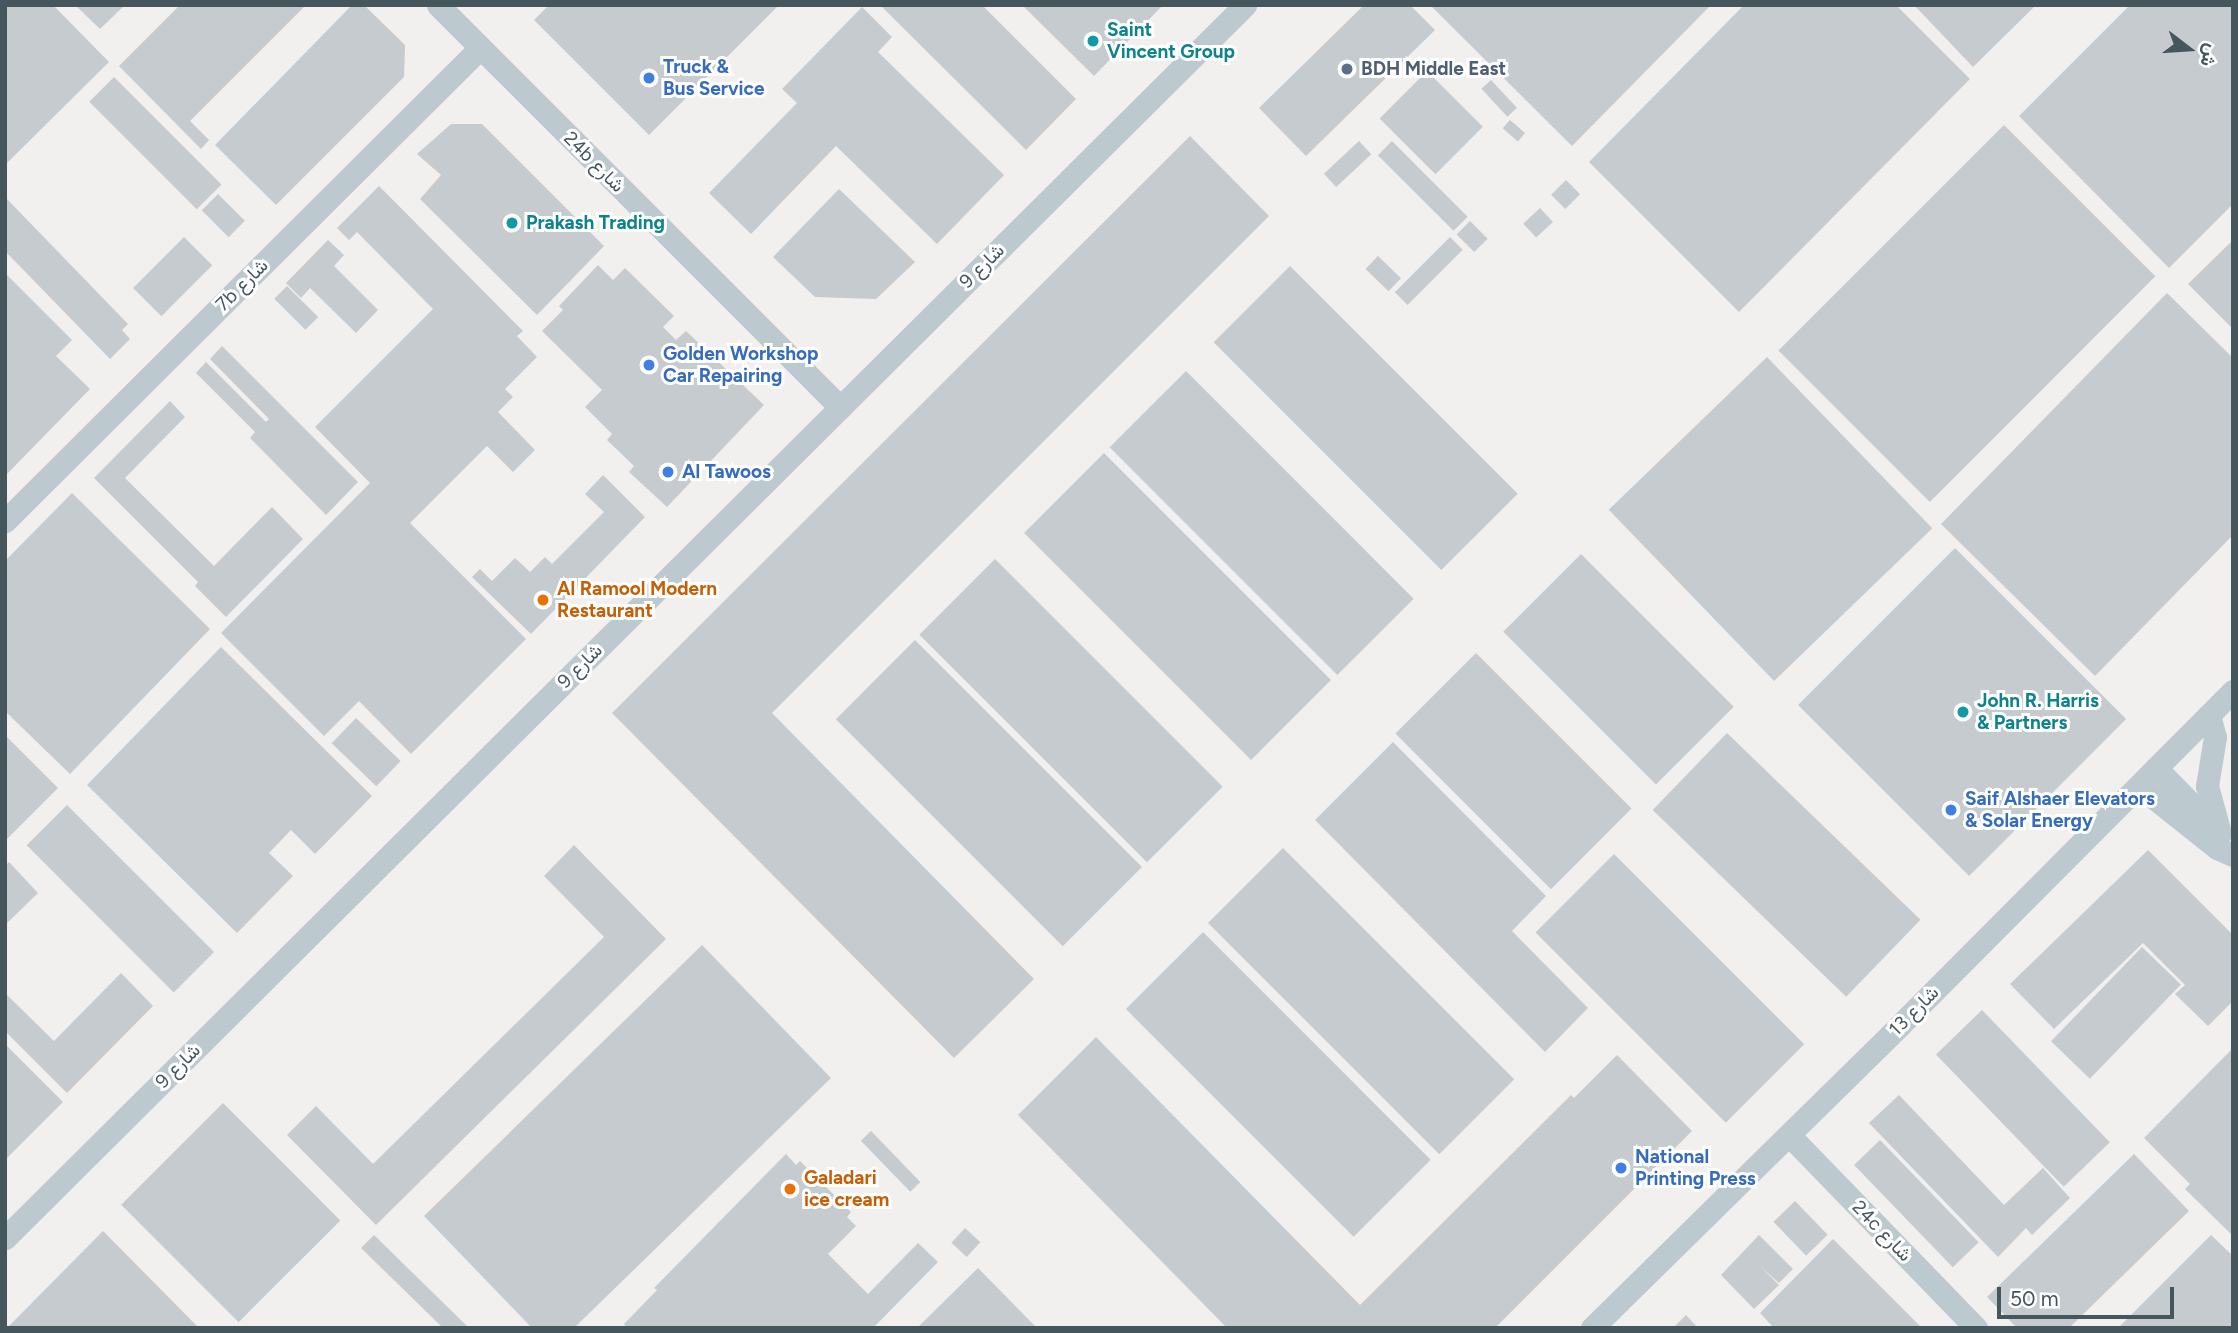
<!DOCTYPE html>
<meta charset="utf-8">
<style>
body{margin:0}
#map{position:relative;width:2238px;height:1333px;overflow:hidden;background:#f2efef;font-family:Figtree,Vazirmatn,sans-serif}
div>[style]{position:absolute}
.building>*{inset:0;background:#c6cbcf;transform-origin:0 0}
.minor>*{height:23px;margin:-11.5px;padding:0 11.5px;transform-origin:11.5px;border-radius:11.5px;background:#bcc9cf}
.dots>*{width:19px;height:19px;translate:-50% -50%;box-sizing:border-box;border:4px solid #fff;border-radius:50%}
span{translate:-50% -50%;white-space:nowrap;text-align:center;line-height:1.15;-webkit-text-stroke:6px #fff;paint-order:stroke}
.culture-label{font-size:19px;color:#0d838f;font-weight:700}
.left{translate:0 -50%;text-align:left}
.shop-label{font-size:19px;color:#366cbe;font-weight:700}
.service-label{font-size:19px;color:#4e5e75;font-weight:700}
.street-label{font-size:19px;color:#46565d}
.food-label{font-size:19px;color:#c56008;font-weight:700}
.frame{position:absolute;inset:0;border:7px solid #46565d;pointer-events:none}
.north{position:absolute;left:2154px;top:14px;width:70px;height:70px;-webkit-text-stroke:5px #fff;paint-order:stroke;rotate:107deg;font-size:19px;font-weight:700;line-height:28px;text-align:center;color:#46565d}
.north::after{content:'';display:block;margin:auto;width:24px;height:32px;background:#46565d;clip-path:polygon(50% 0,100% 100%,50% 72%,0 100%)}
.scale{position:absolute;left:1997px;top:1287px;width:177px;height:32px;box-sizing:border-box;border:4px solid #46565d;border-top:0;padding-left:9px;font-size:21px;line-height:24px;white-space:nowrap;color:#46565d;-webkit-text-stroke:5px #fff;paint-order:stroke}
</style>
<div id="map">
<div class="building">
<i style="clip-path:polygon(5px 5px,53px 5px,109px 62px,5px 165px)"></i>
<i style="clip-path:polygon(75px 5px,125px 5px,100px 29px)"></i>
<i style="clip-path:polygon(180px 5px,306px 5px,190px 121px,209px 140px,201px 149px,119px 66px)"></i>
<i style="clip-path:polygon(352px 5px,364px 5px,405px 45px,404px 77px,276px 205px,215px 145px)"></i>
<i style="clip-path:polygon(549px 5px,779px 5px,649px 135px,534px 20px)"></i>
<i style="clip-path:polygon(880px 5px,982px 5px,1076px 99px,1026px 150px)"></i>
<i style="clip-path:polygon(1022px 5px,1163px 5px,1094px 76px)"></i>
<i style="clip-path:polygon(1364px 5px,1410px 5px,1435px 30px,1306px 156px,1259px 108px)"></i>
<i style="clip-path:polygon(1430px 5px,1711px 5px,1572px 146px)"></i>
<i style="clip-path:polygon(1744px 5px,1896px 5px,1970px 79px,1739px 312px,1589px 162px)"></i>
<i style="clip-path:polygon(1914px 5px,2036px 5px,1973px 67px)"></i>
<i style="clip-path:polygon(2130px 5px,2233px 5px,2233px 204px,2169px 268px,2019px 116px)"></i>
<i style="clip-path:polygon(862px 7px,892px 37px,878px 52px,1004px 175px,937px 244px,836px 146px,751px 234px,709px 193px,797px 103px,782px 89px)"></i>
<i style="left:1427px;top:71px;width:79px;height:67px;rotate:45deg"></i>
<i style="left:114px;top:77px;width:152px;height:35px;rotate:45deg"></i>
<i style="left:1491px;top:80px;width:38px;height:13px;rotate:47deg"></i>
<i style="left:1510px;top:120px;width:20px;height:11px;rotate:41deg"></i>
<i style="clip-path:polygon(451px 124px,482px 124px,604px 246px,537px 315px,420px 199px,441px 175px,417px 154px)"></i>
<i style="left:2004px;top:125px;width:214px;height:319px;rotate:45deg"></i>
<i style="clip-path:polygon(1190px 136px,1269px 216px,772px 713px,1034px 979px,954px 1058px,612px 713px)"></i>
<i style="left:1359px;top:141px;width:18px;height:48px;rotate:47deg"></i>
<i style="left:1392px;top:141px;width:107px;height:20px;rotate:45deg"></i>
<i style="left:1566px;top:180px;width:20px;height:21px;rotate:45deg"></i>
<i style="clip-path:polygon(379px 186px,523px 331px,517px 336px,537px 357px,505px 389px,513px 397px,498px 412px,535px 450px,513px 472px,487px 446px,410px 523px,526px 639px,411px 754px,359px 701px,324px 736px,221px 633px,370px 483px,315px 427px,433px 309px,357px 232px,349px 240px,337px 228px)"></i>
<i style="clip-path:polygon(839px 189px,915px 262px,876px 299px,815px 297px,773px 257px)"></i>
<i style="left:218px;top:194px;width:38px;height:23px;rotate:45deg"></i>
<i style="clip-path:polygon(5px 197px,128px 324px,122px 330px,130px 339px,110px 359px,5px 251px)"></i>
<i style="left:1540px;top:208px;width:19px;height:23px;rotate:47deg"></i>
<i style="left:1470px;top:221px;width:25px;height:19px;rotate:45deg"></i>
<i style="left:184px;top:237px;width:40px;height:72px;rotate:45deg"></i>
<i style="left:1450px;top:237px;width:18px;height:78px;rotate:45deg"></i>
<i style="clip-path:polygon(328px 240px,344px 255px,334px 266px,378px 310px,356px 333px,310px 288px,301px 298px,286px 283px)"></i>
<i style="clip-path:polygon(2233px 240px,2233px 329px,2188px 284px)"></i>
<i style="left:1378px;top:256px;width:32px;height:18px;rotate:44deg"></i>
<i style="clip-path:polygon(598px 265px,613px 280px,625px 268px,674px 316px,663px 327px,676px 340px,686px 331px,764px 405px,667px 507px,629px 472px,634px 466px,607px 440px,612px 434px,585px 407px,602px 390px,542px 331px,563px 310px,559px 306px)"></i>
<i style="left:1290px;top:266px;width:322px;height:108px;rotate:45deg"></i>
<i style="clip-path:polygon(5px 273px,72px 340px,56px 356px,90px 389px,5px 476px)"></i>
<i style="left:287px;top:286px;width:44px;height:18px;rotate:45deg"></i>
<i style="clip-path:polygon(2167px 293px,2233px 358px,2233px 535px,2095px 676px,1941px 524px)"></i>
<i style="clip-path:polygon(222px 346px,358px 482px,326px 515px,250px 438px,255px 432px,196px 373px,206px 362px,266px 422px,269px 419px,210px 359px)"></i>
<i style="left:1767px;top:357px;width:238px;height:220px;rotate:46deg"></i>
<i style="left:1186px;top:371px;width:322px;height:108px;rotate:45deg"></i>
<i style="clip-path:polygon(170px 401px,185px 417px,125px 478px,214px 566px,272px 507px,303px 539px,226px 617px,195px 586px,198px 582px,94px 478px)"></i>
<i style="left:1104px;top:453px;width:321px;height:113px;rotate:45deg"></i>
<i style="clip-path:polygon(603px 475px,645px 517px,531px 634px,472px 577px,480px 569px,492px 581px,515px 558px,530px 572px,545px 557px,552px 564px,604px 512px,585px 494px)"></i>
<i style="clip-path:polygon(72px 493px,210px 629px,70px 774px,5px 711px,5px 561px)"></i>
<i style="left:1955px;top:548px;width:242px;height:222px;rotate:45deg"></i>
<i style="left:1581px;top:554px;width:216px;height:110px;rotate:45deg"></i>
<i style="left:995px;top:559px;width:322px;height:107px;rotate:45deg"></i>
<i style="left:915px;top:640px;width:321px;height:112px;rotate:45deg"></i>
<i style="clip-path:polygon(221px 647px,372px 796px,315px 854px,291px 830px,269px 853px,293px 876px,237px 933px,87px 785px)"></i>
<i style="left:1476px;top:653px;width:220px;height:114px;rotate:45deg"></i>
<i style="left:356px;top:718px;width:62px;height:35px;rotate:44deg"></i>
<i style="left:1727px;top:733px;width:269px;height:107px;rotate:44deg"></i>
<i style="clip-path:polygon(5px 735px,58px 788px,5px 841px)"></i>
<i style="clip-path:polygon(1393px 742px,1546px 896px,1512px 931px,1588px 1008px,1545px 1052px,1315px 820px)"></i>
<i style="left:67px;top:805px;width:208px;height:57px;rotate:45deg"></i>
<i style="clip-path:polygon(574px 845px,666px 939px,376px 1225px,287px 1135px,316px 1106px,373px 1164px,604px 937px,544px 876px)"></i>
<i style="left:1283px;top:848px;width:327px;height:106px;rotate:45deg"></i>
<i style="clip-path:polygon(2148px 850px,2233px 935px,2233px 1001px,2208px 1026px,2175px 994px,2185px 985px,2143px 943px,2054px 1029px,2010px 984px)"></i>
<i style="left:1614px;top:854px;width:269px;height:111px;rotate:45deg"></i>
<i style="clip-path:polygon(9px 862px,38px 893px,5px 925px,5px 866px)"></i>
<i style="left:1203px;top:932px;width:322px;height:109px;rotate:45deg"></i>
<i style="clip-path:polygon(702px 945px,831px 1078px,574px 1328px,532px 1328px,424px 1216px)"></i>
<i style="left:2142px;top:947px;width:54px;height:131px;rotate:44deg"></i>
<i style="clip-path:polygon(121px 973px,153px 1006px,67px 1093px,5px 1031px,5px 993px,54px 1041px)"></i>
<i style="left:1982px;top:1010px;width:184px;height:64px;rotate:46deg"></i>
<i style="clip-path:polygon(1096px 1037px,1360px 1305px,1571px 1095px,1574px 1098px,1617px 1055px,1692px 1131px,1495px 1328px,1227px 1328px,1018px 1115px)"></i>
<i style="clip-path:polygon(5px 1044px,63px 1102px,5px 1160px)"></i>
<i style="clip-path:polygon(2233px 1048px,2233px 1236px,2185px 1189px,2190px 1184px,2144px 1138px)"></i>
<i style="clip-path:polygon(1899px 1095px,2004px 1205px,2043px 1168px,2070px 1198px,2032px 1235px,2026px 1228px,1998px 1257px,1869px 1123px)"></i>
<i style="left:223px;top:1103px;width:166px;height:144px;rotate:45deg"></i>
<i style="left:871px;top:1131px;width:71px;height:14px;rotate:46deg"></i>
<i style="left:1880px;top:1140px;width:142px;height:36px;rotate:46deg"></i>
<i style="clip-path:polygon(786px 1154px,796px 1165px,800px 1161px,851px 1212px,847px 1217px,856px 1226px,828px 1254px,868px 1294px,918px 1243px,938px 1262px,873px 1328px,627px 1328px,624px 1324px,657px 1290px,654px 1288px)"></i>
<i style="clip-path:polygon(2134px 1154px,2189px 1211px,2069px 1328px,2017px 1328px,1987px 1297px)"></i>
<i style="left:1795px;top:1201px;width:47px;height:30px;rotate:46deg"></i>
<i style="left:965px;top:1228px;width:21px;height:20px;rotate:43deg"></i>
<i style="clip-path:polygon(103px 1231px,199px 1328px,7px 1328px)"></i>
<i style="clip-path:polygon(374px 1235px,469px 1328px,443px 1328px,361px 1248px)"></i>
<i style="clip-path:polygon(1759px 1235px,1793px 1269px,1779px 1283px,1761px 1267px,1779px 1285px,1754px 1309px,1721px 1275px)"></i>
<i style="clip-path:polygon(2211px 1235px,2233px 1256px,2233px 1328px,2118px 1328px)"></i>
<i style="clip-path:polygon(1833px 1239px,1922px 1328px,1774px 1328px,1760px 1313px)"></i>
<i style="clip-path:polygon(978px 1268px,1037px 1328px,917px 1328px)"></i>
<i style="clip-path:polygon(1686px 1315px,1698px 1328px,1677px 1328px,1675px 1326px)"></i>
</div>
<div class="minor">
<i style="left:438px;top:5px;width:569px;rotate:45deg"></i>
<i style="left:5px;top:521px;width:670px;rotate:-44.88deg"></i>
<i style="left:2209px;top:715px;width:23px;rotate:75deg"></i>
<i style="left:2215px;top:737px;width:50px;rotate:99.3deg"></i>
<i style="left:2207px;top:786px;width:49px;rotate:74.5deg"></i>
<i style="left:2156px;top:768px;width:87px;rotate:45.5deg"></i>
<i style="left:2139px;top:786px;width:100px;rotate:38.5deg"></i>
<i style="left:2217px;top:848px;width:17px;rotate:24deg"></i>
<i style="left:1789px;top:1135px;width:269px;rotate:45.9deg"></i>
<i style="left:5px;top:1238px;width:1749px;rotate:-44.84deg"></i>
<i style="left:1592px;top:1328px;width:431px;rotate:-44.5deg"></i>
<i style="left:1899px;top:1026px;width:473px;rotate:-45.1deg"></i>
</div>
<div class="dots">
<i style="left:1093px;top:41px;background:#0f9aa8"></i>
<i style="left:1347px;top:69px;background:#5c6f8a"></i>
<i style="left:649px;top:78px;background:#3f7fe0"></i>
<i style="left:512px;top:223px;background:#0f9aa8"></i>
<i style="left:649px;top:365px;background:#3f7fe0"></i>
<i style="left:668px;top:472px;background:#3f7fe0"></i>
<i style="left:543px;top:600px;background:#e8710a"></i>
<i style="left:1963px;top:712px;background:#0f9aa8"></i>
<i style="left:1951px;top:810px;background:#3f7fe0"></i>
<i style="left:1621px;top:1168px;background:#3f7fe0"></i>
<i style="left:790px;top:1189px;background:#e8710a"></i>
</div>
<div class="culture-label">
<span class="left" style="left:1107px;top:41px">Saint<br>Vincent Group</span>
<span class="left" style="left:526px;top:223px">Prakash Trading</span>
<span class="left" style="left:1977px;top:712px">John R. Harris<br>&amp; Partners</span>
</div>
<div class="shop-label">
<span class="left" style="left:663px;top:78px">Truck &amp;<br>Bus Service</span>
<span class="left" style="left:663px;top:365px">Golden Workshop<br>Car Repairing</span>
<span class="left" style="left:682px;top:472px">Al Tawoos</span>
<span class="left" style="left:1965px;top:810px">Saif Alshaer Elevators<br>&amp; Solar Energy</span>
<span class="left" style="left:1635px;top:1168px">National<br>Printing Press</span>
</div>
<div class="service-label">
<span class="left" style="left:1361px;top:69px">BDH Middle East</span>
</div>
<div class="street-label">
<span style="left:594px;top:162px;rotate:45deg">24b شارع</span>
<span style="left:982px;top:266px;rotate:-45deg">شارع 9</span>
<span style="left:242px;top:285px;rotate:-45deg">7b شارع</span>
<span style="left:580px;top:666px;rotate:-45deg">شارع 9</span>
<span style="left:1914px;top:1011px;rotate:-45deg">شارع 13</span>
<span style="left:178px;top:1066px;rotate:-45deg">شارع 9</span>
<span style="left:1882px;top:1231px;rotate:46deg">24c شارع</span>
</div>
<div class="food-label">
<span class="left" style="left:557px;top:600px">Al Ramool Modern<br>Restaurant</span>
<span class="left" style="left:804px;top:1189px">Galadari<br>ice cream</span>
</div>
<div class="frame"></div>
<div class="north">ش</div>
<div class="scale">50 m</div>
</div>
